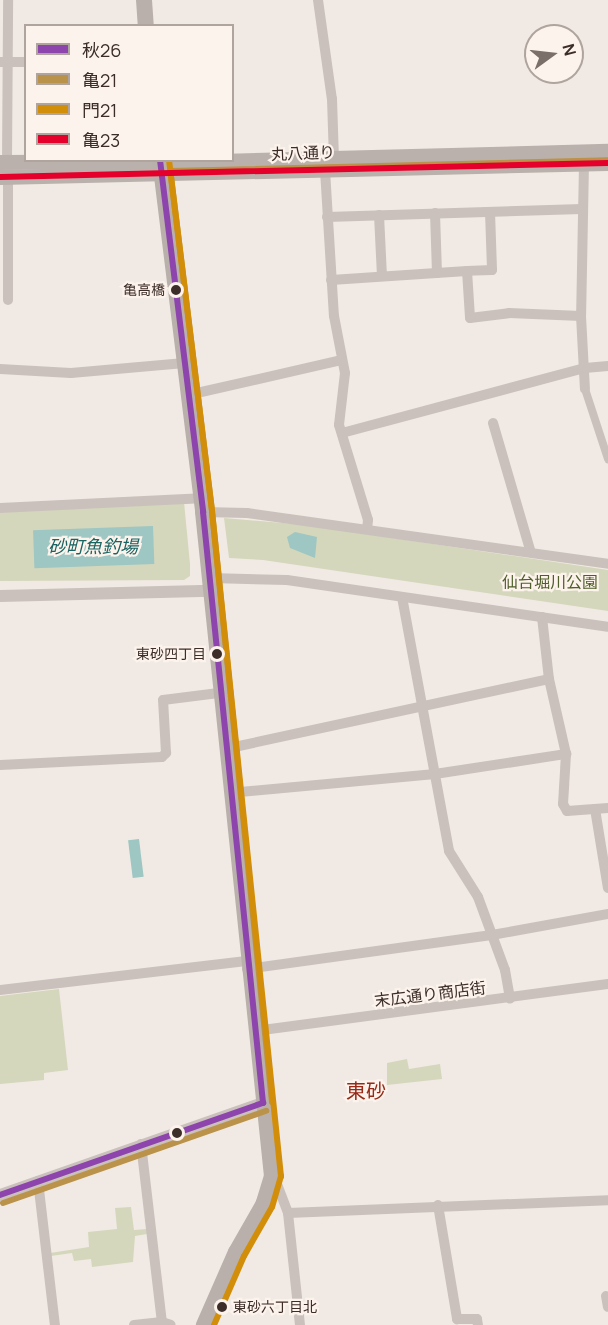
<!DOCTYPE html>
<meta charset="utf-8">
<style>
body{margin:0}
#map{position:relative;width:608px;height:1325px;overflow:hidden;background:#f1eae4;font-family:Manrope,"Noto Sans JP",sans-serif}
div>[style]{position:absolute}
.green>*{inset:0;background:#d4d7bc}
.water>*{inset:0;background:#9ec6c2;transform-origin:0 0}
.pedestrian>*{height:8px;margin:-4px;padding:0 4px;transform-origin:4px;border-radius:4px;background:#cac1bc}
.minor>*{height:10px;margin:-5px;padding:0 5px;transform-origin:5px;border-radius:5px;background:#cac1bc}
.tertiary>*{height:12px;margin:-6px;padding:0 6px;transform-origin:6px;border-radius:6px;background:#cac1bc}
.secondary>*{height:15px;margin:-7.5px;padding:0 7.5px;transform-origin:7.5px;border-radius:7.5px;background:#bbb1ac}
.primary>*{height:16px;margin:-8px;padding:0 8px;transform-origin:8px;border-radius:8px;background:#b9b0ab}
.bus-1>*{height:6px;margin:-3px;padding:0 3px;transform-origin:3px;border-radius:3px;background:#8e44ad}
.bus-2>*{height:6px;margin:-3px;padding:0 3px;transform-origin:3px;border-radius:3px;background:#ba9249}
.bus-3>*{height:6px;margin:-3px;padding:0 3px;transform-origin:3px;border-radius:3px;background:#d28e08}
.bus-4>*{height:6px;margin:-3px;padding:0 3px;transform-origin:3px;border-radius:3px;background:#e4002b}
.dots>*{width:16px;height:16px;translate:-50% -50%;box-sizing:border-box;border:3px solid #fcf3ec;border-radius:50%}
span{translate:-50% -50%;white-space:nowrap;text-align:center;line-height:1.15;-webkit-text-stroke:4.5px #fcf3ec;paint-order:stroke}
.bus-label{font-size:14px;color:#3c2d29}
.right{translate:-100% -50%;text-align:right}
.left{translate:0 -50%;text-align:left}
.street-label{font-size:16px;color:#3c2d29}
.park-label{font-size:16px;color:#505e2a}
.water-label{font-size:18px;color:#196361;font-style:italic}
.quarter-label{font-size:20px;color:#962918}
.legend{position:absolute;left:24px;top:24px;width:210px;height:138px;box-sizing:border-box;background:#fcf3ec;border:2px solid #afa49e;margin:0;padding:8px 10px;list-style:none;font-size:18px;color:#3c2d29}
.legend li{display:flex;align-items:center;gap:12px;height:30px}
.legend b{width:30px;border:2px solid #afa49e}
.north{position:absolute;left:524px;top:24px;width:60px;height:60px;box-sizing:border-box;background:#fcf3ec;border:2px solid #afa49e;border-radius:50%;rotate:75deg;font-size:16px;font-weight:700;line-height:24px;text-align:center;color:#3c2d29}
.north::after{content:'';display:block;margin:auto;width:21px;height:27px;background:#7b6f6a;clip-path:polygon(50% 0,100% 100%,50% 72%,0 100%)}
</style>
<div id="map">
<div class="green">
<i style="clip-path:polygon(184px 502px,190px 564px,190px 576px,184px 580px,0 581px,0 511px)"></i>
<i style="clip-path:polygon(224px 518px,306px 525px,608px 570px,608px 611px,263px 560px,229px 558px)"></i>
<i style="clip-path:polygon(59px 989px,68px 1070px,44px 1073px,44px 1080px,0 1084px,0 996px)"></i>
<i style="clip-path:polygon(407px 1059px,409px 1069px,440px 1064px,442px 1079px,387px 1085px,387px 1063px)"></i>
<i style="clip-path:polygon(131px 1207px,134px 1230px,147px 1229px,147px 1234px,135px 1236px,133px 1262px,92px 1267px,91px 1259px,74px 1261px,72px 1253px,51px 1256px,50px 1253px,89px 1247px,88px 1232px,117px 1229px,115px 1208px)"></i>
</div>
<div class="water">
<i style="left:153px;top:526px;width:38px;height:120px;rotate:88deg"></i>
<i style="clip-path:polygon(295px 532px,317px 537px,315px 558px,290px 548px,287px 537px)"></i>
<i style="left:139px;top:839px;width:38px;height:11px;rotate:83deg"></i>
</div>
<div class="pedestrian">
<i style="left:585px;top:389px;width:74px;rotate:71.8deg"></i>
</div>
<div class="minor">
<i style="left:318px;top:0;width:100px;rotate:82deg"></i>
<i style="left:332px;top:99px;width:59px;rotate:88.1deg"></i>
<i style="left:0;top:62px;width:26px"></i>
<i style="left:7px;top:162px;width:162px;rotate:-89.6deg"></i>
<i style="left:584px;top:164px;width:152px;rotate:91.1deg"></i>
<i style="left:581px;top:316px;width:73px;rotate:86.9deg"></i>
<i style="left:325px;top:170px;width:146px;rotate:86.5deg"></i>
<i style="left:334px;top:316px;width:58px;rotate:79.1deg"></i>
<i style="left:345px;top:373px;width:52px;rotate:96.6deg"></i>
<i style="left:339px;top:425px;width:99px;rotate:73deg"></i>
<i style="left:368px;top:520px;width:9px;rotate:96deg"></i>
<i style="left:490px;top:212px;width:58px;rotate:88deg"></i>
<i style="left:492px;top:270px;width:25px;rotate:178deg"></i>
<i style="left:467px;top:271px;width:47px;rotate:86.3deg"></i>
<i style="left:470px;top:318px;width:39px;rotate:-7deg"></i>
<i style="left:509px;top:313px;width:72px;rotate:2.4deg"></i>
<i style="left:435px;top:213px;width:60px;rotate:88.1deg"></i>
<i style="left:379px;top:215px;width:61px;rotate:87.2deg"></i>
<i style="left:327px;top:217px;width:255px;rotate:-1.8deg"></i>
<i style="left:331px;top:280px;width:136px;rotate:-3.8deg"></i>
<i style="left:8px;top:300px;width:123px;rotate:-90deg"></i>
<i style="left:0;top:369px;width:71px;rotate:3.2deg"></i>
<i style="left:71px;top:373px;width:114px;rotate:-5deg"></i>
<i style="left:188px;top:395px;width:158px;rotate:-12.8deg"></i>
<i style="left:493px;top:423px;width:135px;rotate:73.7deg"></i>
<i style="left:342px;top:433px;width:252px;rotate:-15deg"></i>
<i style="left:585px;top:368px;width:23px;rotate:-5deg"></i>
<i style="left:0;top:508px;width:201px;rotate:-2.8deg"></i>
<i style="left:203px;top:512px;width:44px;rotate:1.3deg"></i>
<i style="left:247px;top:513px;width:365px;rotate:8deg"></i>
<i style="left:210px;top:578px;width:77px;rotate:1.5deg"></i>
<i style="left:287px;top:580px;width:324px;rotate:8.3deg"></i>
<i style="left:402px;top:597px;width:258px;rotate:79.5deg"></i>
<i style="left:449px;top:851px;width:54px;rotate:57.8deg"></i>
<i style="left:478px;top:897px;width:78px;rotate:69.7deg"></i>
<i style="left:505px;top:970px;width:29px;rotate:80deg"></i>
<i style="left:542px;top:617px;width:62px;rotate:83.6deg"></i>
<i style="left:549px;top:679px;width:77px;rotate:77.2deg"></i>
<i style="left:566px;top:754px;width:50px;rotate:93.4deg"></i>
<i style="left:563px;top:804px;width:8px;rotate:60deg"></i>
<i style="left:567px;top:811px;width:41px;rotate:-4.2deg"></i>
<i style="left:225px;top:749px;width:331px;rotate:-12.2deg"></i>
<i style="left:0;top:765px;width:162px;rotate:-2.8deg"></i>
<i style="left:162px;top:757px;width:6px;rotate:-45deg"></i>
<i style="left:166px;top:753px;width:53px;rotate:-93.2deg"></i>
<i style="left:163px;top:700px;width:56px;rotate:-7.1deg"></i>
<i style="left:230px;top:793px;width:206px;rotate:-5.3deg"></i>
<i style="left:435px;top:774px;width:133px;rotate:-8.7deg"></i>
<i style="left:595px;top:809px;width:80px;rotate:80.7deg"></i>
<i style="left:247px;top:969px;width:247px;rotate:-7.9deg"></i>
<i style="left:492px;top:935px;width:118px;rotate:-10.3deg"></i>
<i style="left:0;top:990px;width:248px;rotate:-6.7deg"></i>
<i style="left:255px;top:1031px;width:356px;rotate:-7.6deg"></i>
<i style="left:141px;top:1144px;width:179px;rotate:83.3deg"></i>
<i style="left:272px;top:1171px;width:45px;rotate:69.1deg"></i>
<i style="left:288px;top:1213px;width:113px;rotate:83.9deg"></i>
<i style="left:38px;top:1181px;width:145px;rotate:83.3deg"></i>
<i style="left:438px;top:1205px;width:116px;rotate:80.5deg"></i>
<i style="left:457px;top:1319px;width:20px"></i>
<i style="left:477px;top:1319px;width:6px;rotate:81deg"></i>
<i style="left:288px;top:1213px;width:320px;rotate:-2.3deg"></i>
<i style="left:606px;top:1296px;width:11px;rotate:80deg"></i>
<i style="left:134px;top:1325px;width:28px;rotate:-6deg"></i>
<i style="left:162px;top:1322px;width:9px;rotate:18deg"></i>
</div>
<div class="tertiary">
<i style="left:0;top:596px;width:211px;rotate:-1.4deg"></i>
<i style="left:0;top:1195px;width:279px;rotate:-19.3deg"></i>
</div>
<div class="secondary">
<i style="left:0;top:162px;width:219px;rotate:-0.3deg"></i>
<i style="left:219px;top:161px;width:389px;rotate:-1.5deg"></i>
<i style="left:0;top:177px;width:608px;rotate:-1.32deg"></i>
</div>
<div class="primary">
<i style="left:144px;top:0;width:26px;rotate:86deg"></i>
<i style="left:160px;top:160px;width:355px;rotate:83deg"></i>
<i style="left:203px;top:512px;width:668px;rotate:84.07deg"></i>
<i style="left:272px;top:1176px;width:28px;rotate:107deg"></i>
<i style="left:264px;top:1203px;width:56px;rotate:119.7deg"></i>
<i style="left:236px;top:1252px;width:80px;rotate:113.7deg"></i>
</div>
<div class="bus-1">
<i style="left:160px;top:160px;width:355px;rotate:83deg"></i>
<i style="left:203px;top:512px;width:594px;rotate:84.2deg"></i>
<i style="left:0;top:1195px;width:279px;rotate:-19.3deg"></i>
</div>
<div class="bus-2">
<i style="left:272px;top:1102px;width:594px;rotate:-95.8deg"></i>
<i style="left:212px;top:511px;width:343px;rotate:-97deg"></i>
<i style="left:170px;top:171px;width:438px;rotate:-1.4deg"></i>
<i style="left:3px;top:1203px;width:279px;rotate:-19.3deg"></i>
</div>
<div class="bus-3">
<i style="left:169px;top:160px;width:354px;rotate:83deg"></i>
<i style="left:212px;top:511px;width:669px;rotate:84.08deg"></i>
<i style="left:281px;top:1176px;width:32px;rotate:106deg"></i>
<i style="left:272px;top:1207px;width:56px;rotate:119.7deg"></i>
<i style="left:244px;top:1256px;width:75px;rotate:113.5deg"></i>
</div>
<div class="bus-4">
<i style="left:0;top:177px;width:608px;rotate:-1.32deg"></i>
</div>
<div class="dots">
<i style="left:176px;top:290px;background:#3c2d29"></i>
<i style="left:217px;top:654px;background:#3c2d29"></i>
<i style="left:177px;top:1133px;background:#3c2d29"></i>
<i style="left:222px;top:1307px;background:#3c2d29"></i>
</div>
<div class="bus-label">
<span class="right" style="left:165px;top:290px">亀高橋</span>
<span class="right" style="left:206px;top:654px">東砂四丁目</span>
<span class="left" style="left:233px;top:1307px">東砂六丁目北</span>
</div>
<div class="street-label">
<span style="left:303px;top:153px;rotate:-2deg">丸八通り</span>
<span style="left:430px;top:994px;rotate:-7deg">末広通り商店街</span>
</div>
<div class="park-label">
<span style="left:550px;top:582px">仙台堀川公園</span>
</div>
<div class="water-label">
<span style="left:93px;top:546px">砂町魚釣場</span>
</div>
<div class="quarter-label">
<span style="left:366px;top:1090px">東砂</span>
</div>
<ul class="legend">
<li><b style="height:8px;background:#8e44ad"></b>秋26</li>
<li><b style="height:8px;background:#ba9249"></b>亀21</li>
<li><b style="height:8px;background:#d28e08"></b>門21</li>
<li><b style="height:8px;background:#e4002b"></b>亀23</li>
</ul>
<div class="north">N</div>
</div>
